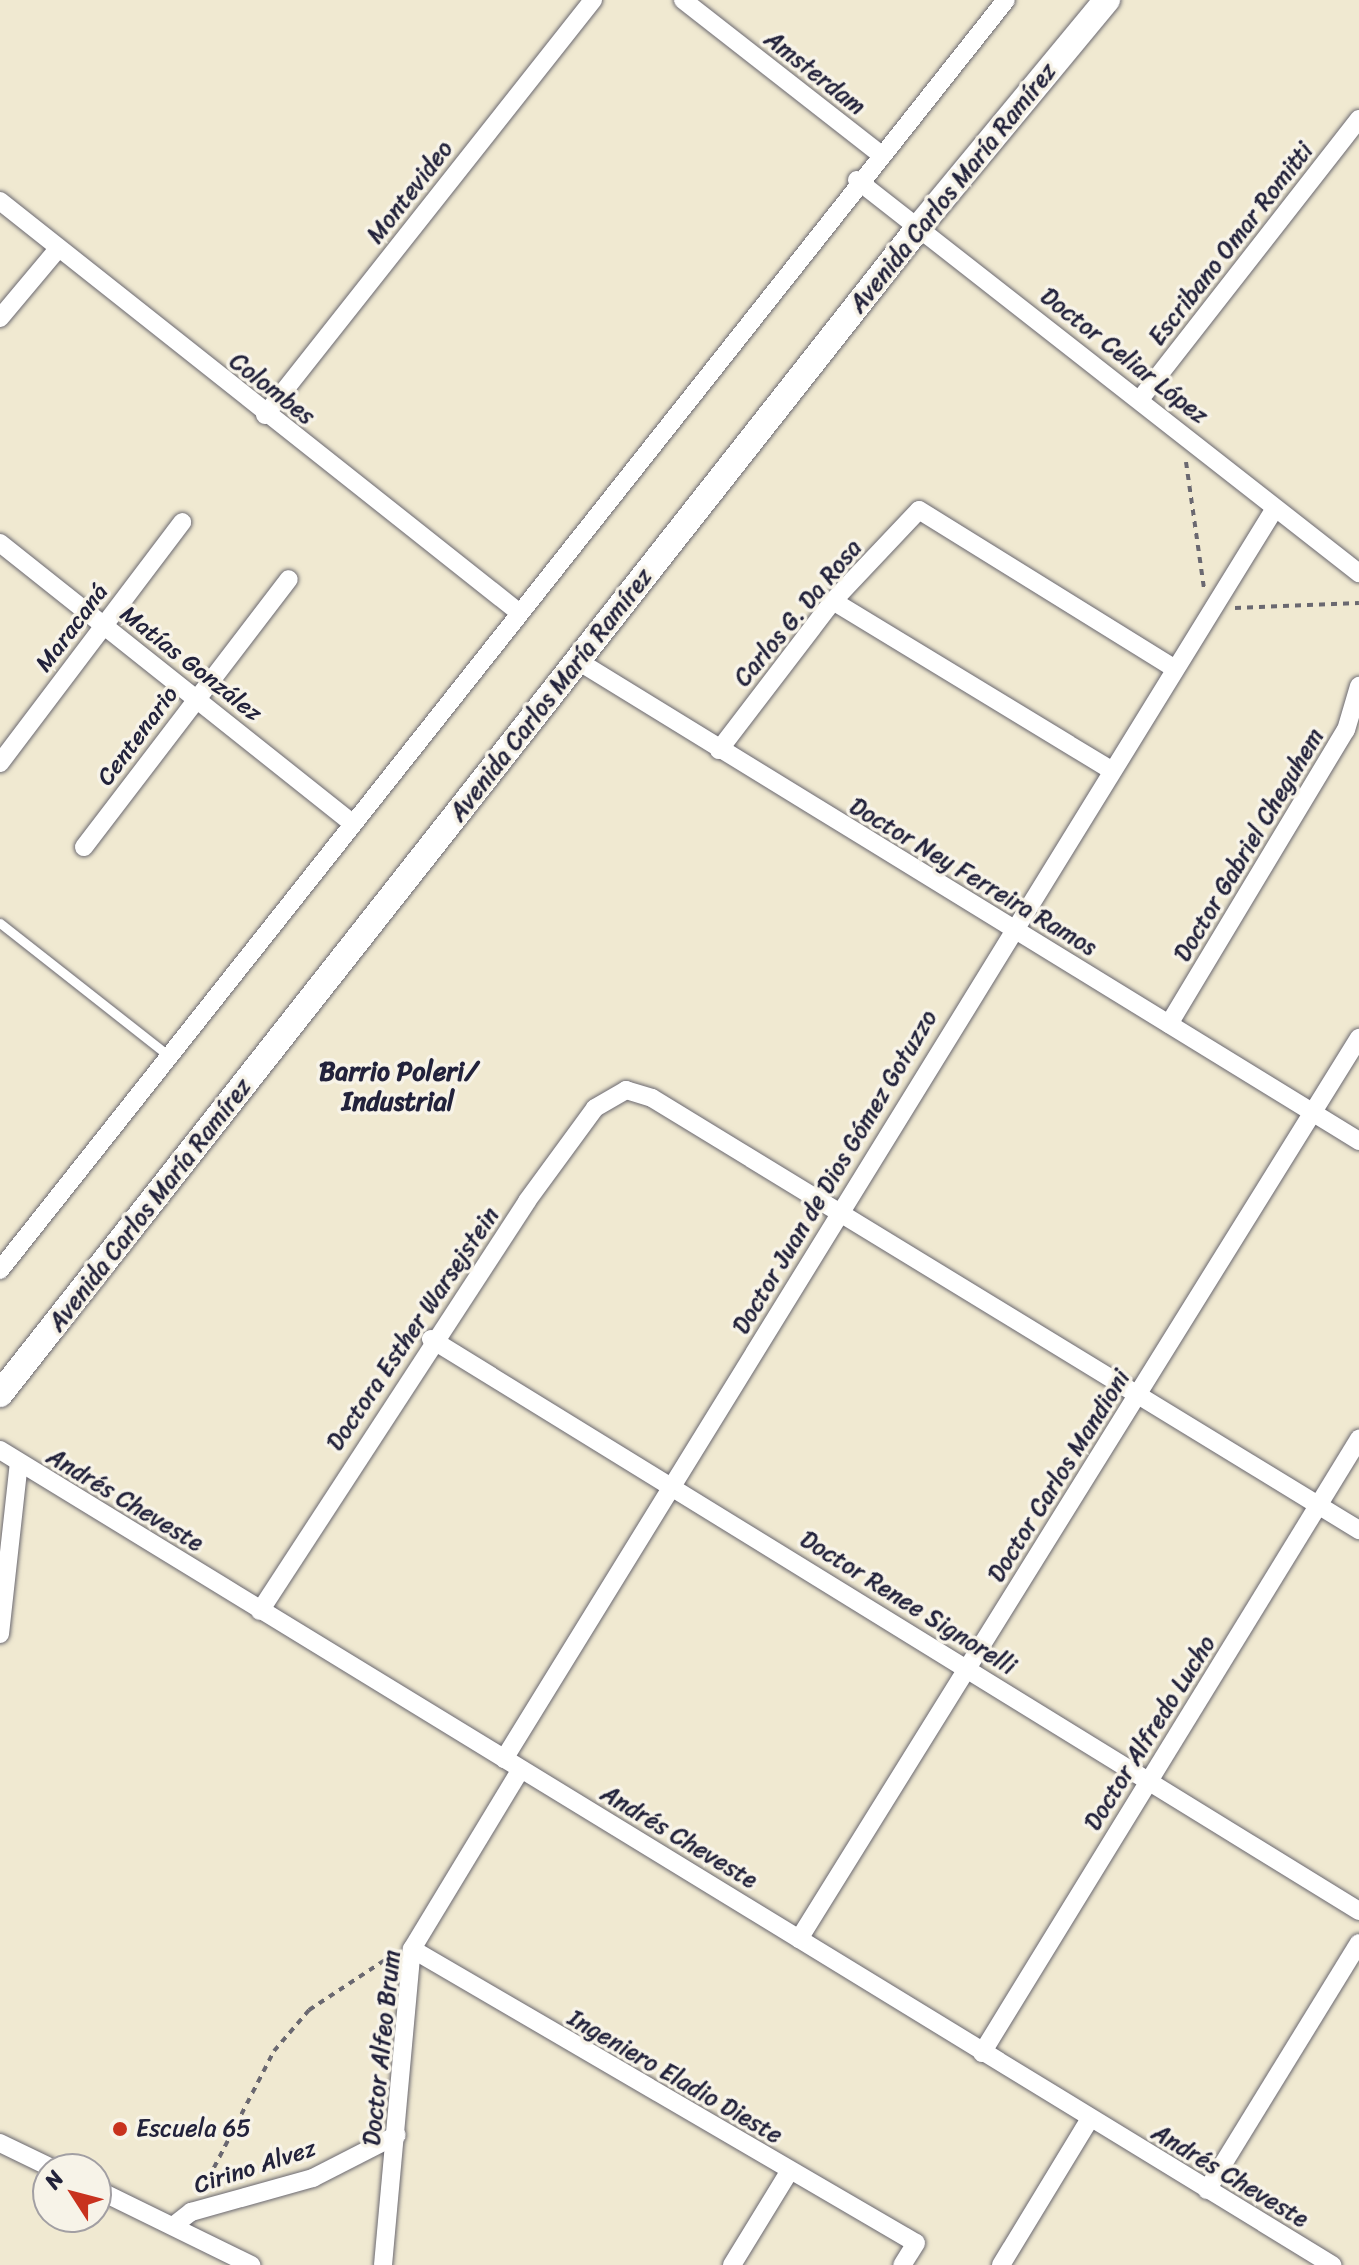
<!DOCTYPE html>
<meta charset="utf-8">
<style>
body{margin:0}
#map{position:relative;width:1359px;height:2265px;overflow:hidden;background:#f0e9d1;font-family:Sriracha,sans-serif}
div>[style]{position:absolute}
.path>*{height:4px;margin-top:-2px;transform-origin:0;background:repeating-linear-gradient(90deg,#6a6870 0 6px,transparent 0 12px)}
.roads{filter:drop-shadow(0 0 2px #6a6870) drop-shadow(0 0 2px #6a6870)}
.lane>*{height:9px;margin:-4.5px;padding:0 4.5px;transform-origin:4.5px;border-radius:4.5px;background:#fff}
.street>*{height:18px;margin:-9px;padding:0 9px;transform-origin:9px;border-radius:9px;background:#fff}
.secondary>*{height:26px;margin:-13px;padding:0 13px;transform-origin:13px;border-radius:13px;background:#fff}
.dots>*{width:22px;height:22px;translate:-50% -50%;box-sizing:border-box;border:4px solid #f7f3e8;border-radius:50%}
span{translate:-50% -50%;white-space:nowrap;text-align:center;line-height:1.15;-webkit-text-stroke:7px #f7f3e8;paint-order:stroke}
.street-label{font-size:24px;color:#22223b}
.poi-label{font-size:24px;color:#22223b}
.left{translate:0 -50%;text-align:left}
.neighbourhood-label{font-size:26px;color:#22223b;font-weight:700}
.north{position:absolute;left:32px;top:2153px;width:80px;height:80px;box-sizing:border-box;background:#f7f3e8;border:2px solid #a29fa3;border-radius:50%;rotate:306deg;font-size:22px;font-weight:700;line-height:32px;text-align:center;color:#22223b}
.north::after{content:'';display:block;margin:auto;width:28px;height:36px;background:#c8321e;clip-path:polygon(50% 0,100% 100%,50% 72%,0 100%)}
</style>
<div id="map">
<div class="path">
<i style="left:1186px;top:462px;width:127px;rotate:81.9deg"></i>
<i style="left:1235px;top:608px;width:124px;rotate:-2.3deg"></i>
<i style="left:203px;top:2189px;width:155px;rotate:-62.8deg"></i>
<i style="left:274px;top:2051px;width:54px;rotate:-49.5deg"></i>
<i style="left:309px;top:2010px;width:102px;rotate:-33.4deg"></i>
</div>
<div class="roads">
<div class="lane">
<i style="left:0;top:923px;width:216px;rotate:38.2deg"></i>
</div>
<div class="street">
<i style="left:683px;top:0;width:249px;rotate:38deg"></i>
<i style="left:857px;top:180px;width:638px;rotate:38.06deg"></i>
<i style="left:0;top:201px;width:658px;rotate:38.4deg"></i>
<i style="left:0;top:318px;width:90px;rotate:-50deg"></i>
<i style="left:1141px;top:398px;width:354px;rotate:-52deg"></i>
<i style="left:265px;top:415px;width:529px;rotate:-51.68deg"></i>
<i style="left:0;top:543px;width:450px;rotate:38.5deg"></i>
<i style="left:833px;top:601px;width:323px;rotate:31.3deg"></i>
<i style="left:578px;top:661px;width:917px;rotate:31.57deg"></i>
<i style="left:719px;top:750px;width:188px;rotate:-52.6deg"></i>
<i style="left:833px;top:601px;width:125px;rotate:-46.6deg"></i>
<i style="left:919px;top:510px;width:298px;rotate:31.8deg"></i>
<i style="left:0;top:763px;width:302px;rotate:-52.9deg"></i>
<i style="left:84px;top:847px;width:337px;rotate:-52.6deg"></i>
<i style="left:1169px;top:1024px;width:343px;rotate:-59deg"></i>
<i style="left:1346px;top:730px;width:46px;rotate:-73.5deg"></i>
<i style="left:0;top:1270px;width:1620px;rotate:-51.62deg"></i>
<i style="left:431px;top:1339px;width:1090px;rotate:31.65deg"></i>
<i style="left:0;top:1450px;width:1562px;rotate:31.46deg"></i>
<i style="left:260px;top:1611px;width:489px;rotate:-56.9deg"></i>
<i style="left:527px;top:1201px;width:115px;rotate:-53.8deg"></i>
<i style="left:595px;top:1108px;width:36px;rotate:-30deg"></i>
<i style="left:626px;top:1090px;width:27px;rotate:17deg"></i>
<i style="left:652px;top:1098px;width:829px;rotate:31.43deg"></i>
<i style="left:0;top:1634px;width:172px;rotate:-83.7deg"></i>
<i style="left:504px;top:1759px;width:1467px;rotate:-58.35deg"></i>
<i style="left:799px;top:1939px;width:1061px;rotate:-58.14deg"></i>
<i style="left:412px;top:1949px;width:583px;rotate:30.26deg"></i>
<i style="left:916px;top:2243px;width:26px;rotate:122deg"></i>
<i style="left:982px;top:2053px;width:721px;rotate:-58.45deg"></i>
<i style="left:0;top:2143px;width:60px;rotate:25.7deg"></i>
<i style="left:96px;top:2189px;width:173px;rotate:26.1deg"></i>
<i style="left:1207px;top:2190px;width:290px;rotate:-58.4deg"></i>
<i style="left:173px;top:2226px;width:23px;rotate:-38deg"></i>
<i style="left:191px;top:2212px;width:127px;rotate:-15.6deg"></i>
<i style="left:313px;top:2178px;width:94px;rotate:-27.1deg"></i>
<i style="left:383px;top:2265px;width:317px;rotate:-84.8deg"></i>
<i style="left:412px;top:1949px;width:210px;rotate:-58.8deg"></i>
<i style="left:732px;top:2265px;width:109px;rotate:-58.5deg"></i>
<i style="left:1001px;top:2265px;width:170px;rotate:-58.7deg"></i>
</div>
<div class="secondary">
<i style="left:0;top:1394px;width:1485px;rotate:-51.78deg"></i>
<i style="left:919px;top:227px;width:295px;rotate:-50.4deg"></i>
</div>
</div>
<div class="dots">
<i style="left:120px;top:2129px;background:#c8321e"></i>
</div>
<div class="street-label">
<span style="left:815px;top:73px;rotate:38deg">Amsterdam</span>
<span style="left:953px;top:188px;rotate:-51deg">Avenida Carlos María Ramírez</span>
<span style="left:410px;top:192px;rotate:-52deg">Montevideo</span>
<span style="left:1231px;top:244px;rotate:-52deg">Escribano Omar Romitti</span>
<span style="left:1124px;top:356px;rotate:38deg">Doctor Celiar López</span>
<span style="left:272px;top:389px;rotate:38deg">Colombes</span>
<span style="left:798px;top:613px;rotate:-50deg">Carlos G. Da Rosa</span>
<span style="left:72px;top:628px;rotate:-53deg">Maracaná</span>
<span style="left:191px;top:664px;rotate:38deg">Matías González</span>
<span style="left:551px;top:695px;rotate:-52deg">Avenida Carlos María Ramírez</span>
<span style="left:138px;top:736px;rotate:-53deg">Centenario</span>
<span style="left:1249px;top:845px;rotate:-59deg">Doctor Gabriel Cheguhem</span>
<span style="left:973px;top:877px;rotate:31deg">Doctor Ney Ferreira Ramos</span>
<span style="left:835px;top:1172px;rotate:-59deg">Doctor Juan de Dios Gómez Gotuzzo</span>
<span style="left:150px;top:1205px;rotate:-52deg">Avenida Carlos María Ramírez</span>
<span style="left:413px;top:1329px;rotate:-56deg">Doctora Esther Warsejstein</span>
<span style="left:1059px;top:1476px;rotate:-58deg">Doctor Carlos Mandioni</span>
<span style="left:125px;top:1500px;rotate:31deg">Andrés Cheveste</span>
<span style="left:908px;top:1603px;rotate:32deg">Doctor Renee Signorelli</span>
<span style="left:1150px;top:1733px;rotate:-58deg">Doctor Alfredo Lucho</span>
<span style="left:679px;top:1837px;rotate:31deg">Andrés Cheveste</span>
<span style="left:382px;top:2048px;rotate:-84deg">Doctor Alfeo Brum</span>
<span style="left:675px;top:2077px;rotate:30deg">Ingeniero Eladio Dieste</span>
<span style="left:255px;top:2167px;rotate:-18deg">Cirino Alvez</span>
<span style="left:1230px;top:2176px;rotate:31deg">Andrés Cheveste</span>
</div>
<div class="poi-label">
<span class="left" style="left:136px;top:2129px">Escuela 65</span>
</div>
<div class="neighbourhood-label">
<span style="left:398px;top:1087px">Barrio Poleri/<br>Industrial</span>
</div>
<div class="north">N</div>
</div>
